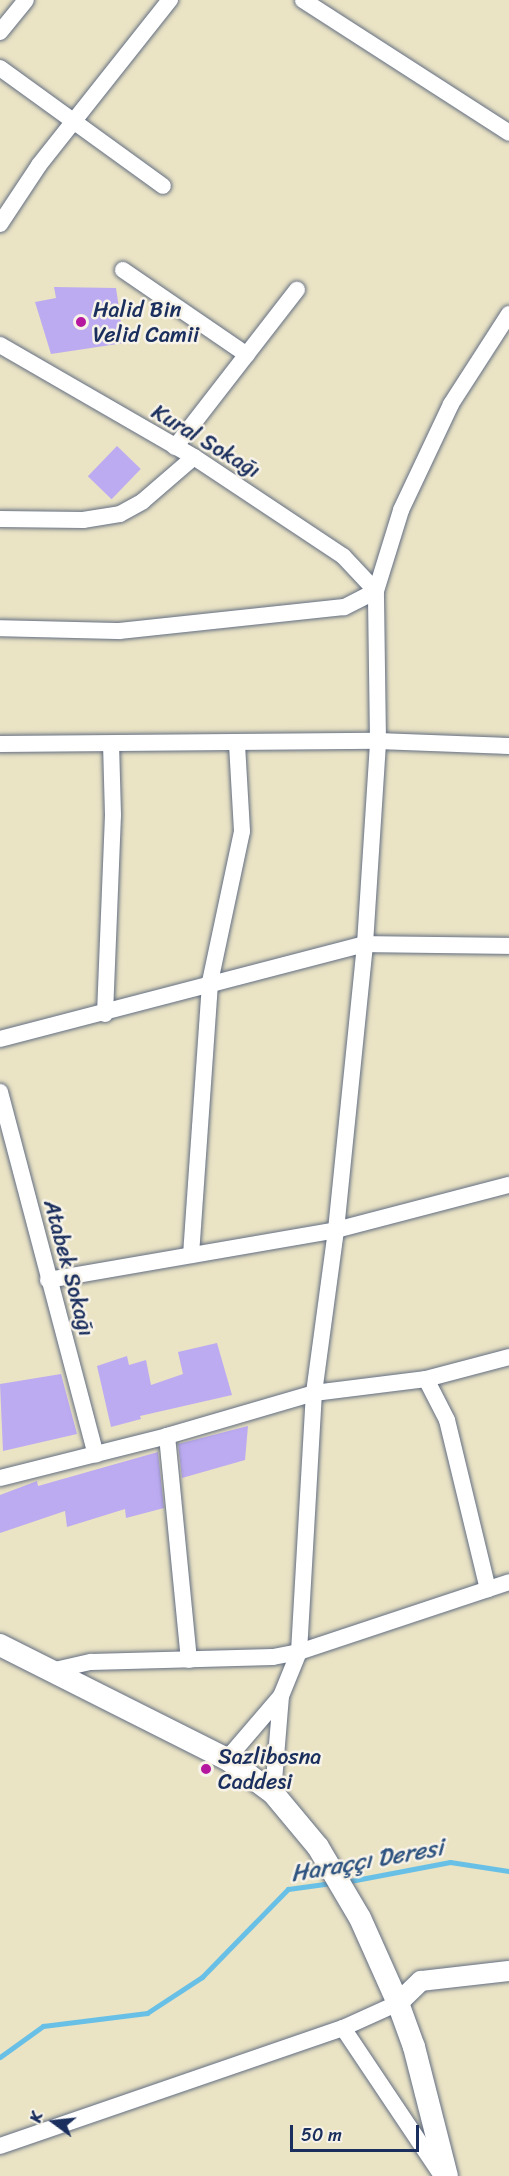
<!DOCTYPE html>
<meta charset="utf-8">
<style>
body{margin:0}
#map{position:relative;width:509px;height:2176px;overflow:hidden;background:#eae3c4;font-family:Sriracha,sans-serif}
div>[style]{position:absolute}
.stream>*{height:5px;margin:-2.5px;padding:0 2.5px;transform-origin:2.5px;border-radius:2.5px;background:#69c0e6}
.building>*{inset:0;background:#bcabf1;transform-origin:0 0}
.roads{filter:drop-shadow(0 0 2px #636e82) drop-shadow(0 0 2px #636e82)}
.minor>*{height:16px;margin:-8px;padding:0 8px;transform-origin:8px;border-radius:8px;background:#fff}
.tertiary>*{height:20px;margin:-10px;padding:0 10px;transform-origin:10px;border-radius:10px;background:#fff}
.secondary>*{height:22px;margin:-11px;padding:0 11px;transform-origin:11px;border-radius:11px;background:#fff}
.dots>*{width:16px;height:16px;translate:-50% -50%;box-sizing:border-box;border:3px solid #f7f3e8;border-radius:50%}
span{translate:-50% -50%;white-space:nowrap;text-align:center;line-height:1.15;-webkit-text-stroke:5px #f7f3e8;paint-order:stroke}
.poi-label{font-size:22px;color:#1b2f5e}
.left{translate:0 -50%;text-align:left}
.street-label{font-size:22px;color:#1b2f5e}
.water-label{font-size:24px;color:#2e5380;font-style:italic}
.north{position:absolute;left:24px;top:2092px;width:60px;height:60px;-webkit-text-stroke:4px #f7f3e8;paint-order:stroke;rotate:285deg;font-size:16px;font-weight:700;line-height:24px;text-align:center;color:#1b2f5e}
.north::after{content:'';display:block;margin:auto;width:21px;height:27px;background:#1b2f5e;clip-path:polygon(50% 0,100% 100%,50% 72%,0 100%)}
.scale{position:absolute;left:290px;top:2125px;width:129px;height:27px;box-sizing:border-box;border:3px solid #1b2f5e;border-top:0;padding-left:8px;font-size:18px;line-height:21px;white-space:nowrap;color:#1b2f5e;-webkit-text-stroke:4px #f7f3e8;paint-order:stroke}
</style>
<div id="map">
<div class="stream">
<i style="left:345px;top:1882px;width:107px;rotate:-10.8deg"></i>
<i style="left:450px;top:1862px;width:60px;rotate:8.7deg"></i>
<i style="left:0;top:2057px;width:53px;rotate:-35.8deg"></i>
<i style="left:43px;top:2026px;width:105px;rotate:-7.1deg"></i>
<i style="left:147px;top:2013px;width:66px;rotate:-33.2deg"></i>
<i style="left:202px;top:1977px;width:123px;rotate:-45.7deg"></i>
<i style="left:288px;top:1889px;width:44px;rotate:-7.8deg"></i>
</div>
<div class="building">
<i style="clip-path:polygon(54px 287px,116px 288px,124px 343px,51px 354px,35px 302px,56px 298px)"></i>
<i style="left:117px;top:446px;width:33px;height:42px;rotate:44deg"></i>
<i style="clip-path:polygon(217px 1343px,232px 1395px,140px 1416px,141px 1419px,111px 1427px,97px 1366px,127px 1356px,129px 1365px,146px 1360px,151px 1385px,183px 1374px,178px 1352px)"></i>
<i style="clip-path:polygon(61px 1374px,77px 1434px,3px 1451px,0 1384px)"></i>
<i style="clip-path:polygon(248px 1426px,245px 1460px,182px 1478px,178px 1444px)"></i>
<i style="clip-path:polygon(158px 1452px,164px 1508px,126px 1518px,125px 1509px,67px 1527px,65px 1511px,0 1533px,0 1495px,37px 1481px,38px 1486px)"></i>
</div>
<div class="roads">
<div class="minor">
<i style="left:303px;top:0;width:245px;rotate:32.8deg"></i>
<i style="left:0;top:32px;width:41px;rotate:-50.9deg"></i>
<i style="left:0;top:68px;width:201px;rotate:35.9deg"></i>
<i style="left:0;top:224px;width:71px;rotate:-56.5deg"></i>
<i style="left:39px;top:165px;width:211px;rotate:-51.6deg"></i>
<i style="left:123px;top:270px;width:150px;rotate:34.4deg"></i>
<i style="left:0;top:345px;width:224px;rotate:30deg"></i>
<i style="left:194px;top:457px;width:179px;rotate:33.6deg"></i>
<i style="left:343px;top:556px;width:48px;rotate:46.7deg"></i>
<i style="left:376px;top:591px;width:36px;rotate:153deg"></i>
<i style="left:344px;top:607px;width:226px;rotate:173.9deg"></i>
<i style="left:119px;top:631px;width:119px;rotate:-178.6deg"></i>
<i style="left:175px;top:447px;width:199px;rotate:-52.2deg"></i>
<i style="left:0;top:519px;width:83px;rotate:0.7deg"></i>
<i style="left:83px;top:520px;width:37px;rotate:-9deg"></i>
<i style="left:120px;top:514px;width:26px;rotate:-29deg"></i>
<i style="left:143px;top:501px;width:67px;rotate:-40.8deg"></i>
<i style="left:0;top:744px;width:378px;rotate:-0.5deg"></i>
<i style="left:378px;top:741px;width:131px;rotate:2.2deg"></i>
<i style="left:105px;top:1014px;width:199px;rotate:-87.7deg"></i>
<i style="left:113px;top:815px;width:71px;rotate:-91.6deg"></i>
<i style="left:0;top:1039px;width:377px;rotate:-14.6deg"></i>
<i style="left:365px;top:944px;width:144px;rotate:0.8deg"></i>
<i style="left:0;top:1092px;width:375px;rotate:75.2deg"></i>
<i style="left:191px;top:1255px;width:274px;rotate:-86deg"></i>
<i style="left:210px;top:982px;width:154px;rotate:-78deg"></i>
<i style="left:242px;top:831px;width:88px;rotate:-93.3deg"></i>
<i style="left:48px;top:1280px;width:292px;rotate:-9.8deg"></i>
<i style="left:336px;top:1230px;width:179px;rotate:-14.6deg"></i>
<i style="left:426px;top:1379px;width:46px;rotate:62.9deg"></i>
<i style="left:447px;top:1420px;width:174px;rotate:76.4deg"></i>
<i style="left:167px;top:1436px;width:225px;rotate:84.4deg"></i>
<i style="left:0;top:1478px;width:172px;rotate:-14.1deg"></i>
<i style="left:167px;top:1436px;width:153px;rotate:-16.3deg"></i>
<i style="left:314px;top:1393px;width:113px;rotate:-7.1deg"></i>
<i style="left:426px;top:1379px;width:86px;rotate:-14.8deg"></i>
<i style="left:55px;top:1670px;width:37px;rotate:-13deg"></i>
<i style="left:91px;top:1662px;width:182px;rotate:-1.6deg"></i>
<i style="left:273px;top:1657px;width:26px;rotate:-11deg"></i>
<i style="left:299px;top:1652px;width:221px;rotate:-18.4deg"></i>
<i style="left:281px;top:1696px;width:48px;rotate:-67.8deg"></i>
<i style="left:299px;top:1652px;width:259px;rotate:-86.7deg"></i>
<i style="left:314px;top:1393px;width:164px;rotate:-82.3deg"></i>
<i style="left:336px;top:1230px;width:287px;rotate:-84.2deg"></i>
<i style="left:365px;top:944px;width:203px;rotate:-86.3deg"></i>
<i style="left:378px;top:741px;width:150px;rotate:-90.8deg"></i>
<i style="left:376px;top:591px;width:85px;rotate:-72.8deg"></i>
<i style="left:401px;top:510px;width:117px;rotate:-64.7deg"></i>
<i style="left:451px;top:404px;width:107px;rotate:-57.2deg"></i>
<i style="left:227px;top:1759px;width:83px;rotate:-49.4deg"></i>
<i style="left:281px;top:1696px;width:97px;rotate:94.7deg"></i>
<i style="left:343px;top:2028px;width:178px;rotate:56.2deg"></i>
<i style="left:0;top:2146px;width:363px;rotate:-19deg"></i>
<i style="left:343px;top:2028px;width:60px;rotate:-24.4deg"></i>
</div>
<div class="tertiary">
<i style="left:398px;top:2003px;width:32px;rotate:-44deg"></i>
<i style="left:421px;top:1981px;width:89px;rotate:-6.5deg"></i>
</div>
<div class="secondary">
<i style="left:0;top:1645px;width:254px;rotate:26.7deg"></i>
<i style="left:227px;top:1759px;width:57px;rotate:36.5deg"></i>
<i style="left:273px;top:1793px;width:70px;rotate:50.2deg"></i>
<i style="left:318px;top:1847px;width:82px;rotate:59.4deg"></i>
<i style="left:360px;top:1918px;width:93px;rotate:65.9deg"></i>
<i style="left:398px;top:2003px;width:47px;rotate:70deg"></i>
<i style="left:414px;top:2047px;width:133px;rotate:75.7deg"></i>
</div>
</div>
<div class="dots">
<i style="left:81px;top:322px;background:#b5179e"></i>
<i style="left:206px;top:1769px;background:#b5179e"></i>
</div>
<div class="poi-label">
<span class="left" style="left:93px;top:322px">Halid Bin<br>Velid Camii</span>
<span class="left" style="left:218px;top:1769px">Sazlibosna<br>Caddesi</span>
</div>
<div class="street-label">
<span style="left:206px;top:441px;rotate:31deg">Kural Sokağı</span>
<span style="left:69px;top:1268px;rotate:75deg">Atabek Sokağı</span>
</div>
<div class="water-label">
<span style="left:367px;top:1861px;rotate:-10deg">Haraççı Deresi</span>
</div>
<div class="north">K</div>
<div class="scale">50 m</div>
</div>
